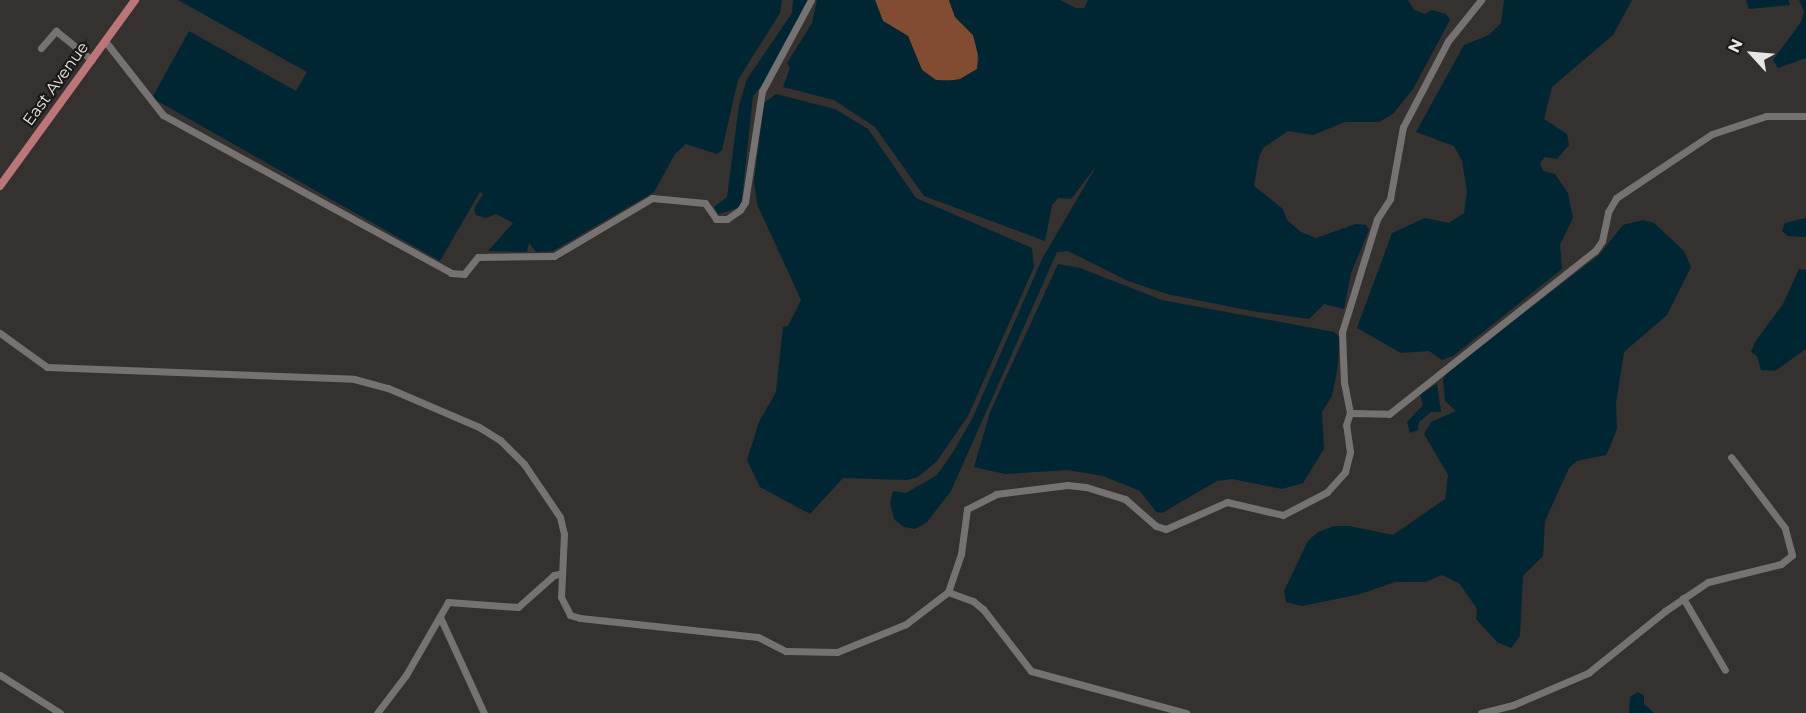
<!DOCTYPE html>
<style>
body{margin:0}
#map{position:relative;width:1806px;height:713px;overflow:hidden;background:#34312f;font-family:Montserrat,sans-serif}
div>[style]{position:absolute}
.green>*{inset:0;background:#824c32}
.water>*{inset:0;background:#002633}
.minor>*{height:7px;margin:-3.5px;padding:0 3.5px;transform-origin:3.5px;border-radius:3.5px;background:#767271}
.major>*{height:8px;margin:-4px;padding:0 4px;transform-origin:4px;border-radius:4px;background:#bc7677}
span{translate:-50% -50%;white-space:nowrap;text-align:center;line-height:1.15;-webkit-text-stroke:4.5px #1a1918;paint-order:stroke}
.street-label{font-size:16px;color:#e8e6e5}
.north{position:absolute;left:1722px;top:24px;width:60px;height:60px;-webkit-text-stroke:4px #1a1918;paint-order:stroke;rotate:296deg;font-size:16px;font-weight:700;line-height:24px;text-align:center;color:#e8e6e5}
.north::after{content:'';display:block;margin:auto;width:21px;height:27px;background:#e8e6e5;clip-path:polygon(50% 0,100% 100%,50% 72%,0 100%)}
</style>
<div id="map">
<div class="green">
<i style="clip-path:polygon(875px 0,949px 0,955px 17px,973px 35px,978px 47px,977px 69px,960px 80px,936px 80px,922px 70px,908px 36px,883px 21px)"></i>
</div>
<div class="water">
<i style="clip-path:polygon(178px 0,782px 0,780px 13px,738px 80px,722px 150px,717px 154px,686px 144px,675px 154px,654px 192px,553px 251px,536px 252px,529px 243px,527px 252px,488px 251px,513px 223px,496px 214px,486px 218px,476px 215px,474px 209px,483px 194px,480px 192px,440px 261px,152px 98px,189px 31px,296px 91px,307px 72px)"></i>
<i style="clip-path:polygon(793px 0,808px 0,767px 80px,753px 96px,741px 207px,718px 214px,714px 207px,727px 197px,739px 105px,747px 79px,792px 13px)"></i>
<i style="clip-path:polygon(817px 0,875px 0,883px 21px,908px 36px,922px 70px,936px 80px,948px 81px,960px 79px,977px 69px,979px 59px,973px 35px,955px 17px,949px 0,1060px 0,1076px 8px,1084px 8px,1088px 0,1408px 0,1414px 10px,1425px 14px,1432px 10px,1446px 14px,1450px 20px,1413px 89px,1393px 114px,1379px 122px,1345px 122px,1313px 135px,1288px 131px,1263px 148px,1259px 157px,1254px 186px,1283px 209px,1287px 220px,1301px 232px,1316px 238px,1356px 224px,1366px 225px,1369px 230px,1351px 273px,1344px 309px,1324px 304px,1309px 319px,1252px 311px,1167px 294px,1128px 281px,1068px 251px,1057px 252px,951px 491px,927px 522px,915px 529px,904px 527px,894px 519px,890px 503px,893px 491px,906px 493px,937px 475px,953px 452px,973px 417px,1042px 259px,1097px 165px,1071px 199px,1058px 198px,1052px 205px,1045px 241px,924px 196px,875px 127px,834px 100px,783px 87px,790px 68px,787px 63px,812px 23px)"></i>
<i style="clip-path:polygon(1504px 0,1632px 0,1613px 35px,1552px 87px,1544px 119px,1567px 134px,1569px 145px,1557px 159px,1545px 157px,1540px 163px,1543px 171px,1555px 174px,1568px 193px,1573px 218px,1560px 245px,1562px 269px,1453px 356px,1442px 360px,1429px 351px,1401px 353px,1357px 328px,1392px 233px,1425px 218px,1449px 223px,1464px 213px,1467px 191px,1462px 161px,1454px 146px,1416px 132px,1464px 45px,1489px 35px,1501px 23px)"></i>
<i style="clip-path:polygon(1746px 0,1788px 0,1790px 5px,1749px 9px)"></i>
<i style="clip-path:polygon(1799px 0,1806px 0,1806px 58px,1778px 68px,1773px 60px,1801px 22px,1804px 11px)"></i>
<i style="clip-path:polygon(776px 94px,835px 109px,868px 129px,916px 198px,1032px 248px,1034px 267px,968px 416px,937px 461px,918px 477px,907px 480px,843px 478px,810px 514px,760px 487px,747px 460px,759px 422px,776px 392px,783px 327px,788px 326px,801px 300px,757px 204px,754px 181px,764px 103px)"></i>
<i style="clip-path:polygon(1806px 218px,1806px 237px,1788px 236px,1782px 231px,1785px 223px)"></i>
<i style="clip-path:polygon(1643px 220px,1654px 223px,1684px 251px,1691px 267px,1667px 315px,1624px 352px,1616px 403px,1617px 429px,1609px 449px,1606px 455px,1577px 461px,1569px 468px,1545px 521px,1543px 556px,1523px 576px,1520px 636px,1511px 648px,1497px 642px,1476px 619px,1477px 609px,1460px 584px,1442px 575px,1425px 582px,1395px 582px,1361px 594px,1302px 606px,1286px 602px,1284px 591px,1308px 541px,1318px 532px,1334px 526px,1349px 526px,1393px 535px,1445px 499px,1448px 475px,1424px 434px,1431px 422px,1456px 411px,1445px 401px,1443px 380px,1447px 372px,1599px 255px,1623px 225px)"></i>
<i style="clip-path:polygon(1058px 264px,1080px 268px,1162px 300px,1334px 332px,1340px 338px,1337px 371px,1332px 396px,1322px 412px,1324px 449px,1303px 483px,1282px 489px,1232px 479px,1217px 481px,1162px 513px,1156px 512px,1140px 491px,1103px 476px,1067px 470px,1005px 474px,974px 467px,990px 412px)"></i>
<i style="clip-path:polygon(1799px 269px,1806px 270px,1806px 349px,1775px 371px,1761px 370px,1757px 356px,1751px 352px,1755px 342px,1783px 304px)"></i>
<i style="clip-path:polygon(1437px 384px,1441px 412px,1431px 412px,1419px 422px,1418px 430px,1410px 433px,1407px 422px,1423px 405px,1420px 394px)"></i>
<i style="clip-path:polygon(1638px 692px,1644px 696px,1644px 704px,1654px 713px,1629px 713px,1630px 697px)"></i>
</div>
<div class="minor">
<i style="left:105px;top:41px;width:94px;rotate:51.9deg"></i>
<i style="left:163px;top:115px;width:328px;rotate:28.7deg"></i>
<i style="left:451px;top:273px;width:13px;rotate:4deg"></i>
<i style="left:464px;top:274px;width:22px;rotate:-51deg"></i>
<i style="left:478px;top:257px;width:76px;rotate:-0.8deg"></i>
<i style="left:554px;top:256px;width:114px;rotate:-30.6deg"></i>
<i style="left:652px;top:198px;width:53px;rotate:5.4deg"></i>
<i style="left:705px;top:203px;width:19px;rotate:55deg"></i>
<i style="left:716px;top:219px;width:11px"></i>
<i style="left:727px;top:219px;width:16px;rotate:-35deg"></i>
<i style="left:740px;top:210px;width:9px;rotate:-58deg"></i>
<i style="left:745px;top:202px;width:112px;rotate:-81.3deg"></i>
<i style="left:762px;top:91px;width:103px;rotate:-61.7deg"></i>
<i style="left:41px;top:48px;width:23px;rotate:-49deg"></i>
<i style="left:56px;top:31px;width:46px;rotate:38.9deg"></i>
<i style="left:0;top:333px;width:58px;rotate:35.9deg"></i>
<i style="left:47px;top:367px;width:307px;rotate:2.2deg"></i>
<i style="left:354px;top:379px;width:35px;rotate:15deg"></i>
<i style="left:388px;top:388px;width:99px;rotate:23.2deg"></i>
<i style="left:479px;top:427px;width:25px;rotate:32deg"></i>
<i style="left:500px;top:440px;width:34px;rotate:45deg"></i>
<i style="left:524px;top:464px;width:64px;rotate:55.8deg"></i>
<i style="left:560px;top:517px;width:17px;rotate:77deg"></i>
<i style="left:564px;top:534px;width:63px;rotate:92.7deg"></i>
<i style="left:561px;top:597px;width:20px;rotate:63deg"></i>
<i style="left:570px;top:615px;width:10px;rotate:17deg"></i>
<i style="left:580px;top:618px;width:179px;rotate:6.1deg"></i>
<i style="left:758px;top:637px;width:31px;rotate:27deg"></i>
<i style="left:786px;top:651px;width:51px;rotate:1.1deg"></i>
<i style="left:837px;top:652px;width:74px;rotate:-22.1deg"></i>
<i style="left:906px;top:624px;width:53px;rotate:-37.3deg"></i>
<i style="left:948px;top:592px;width:27px;rotate:20deg"></i>
<i style="left:973px;top:601px;width:13px;rotate:39deg"></i>
<i style="left:983px;top:609px;width:78px;rotate:52.3deg"></i>
<i style="left:1031px;top:671px;width:161px;rotate:15.2deg"></i>
<i style="left:1350px;top:413px;width:32px;rotate:-101deg"></i>
<i style="left:1344px;top:382px;width:50px;rotate:-92.3deg"></i>
<i style="left:1342px;top:332px;width:118px;rotate:-72.8deg"></i>
<i style="left:1377px;top:219px;width:24px;rotate:-57deg"></i>
<i style="left:1390px;top:199px;width:73px;rotate:-79.8deg"></i>
<i style="left:1403px;top:127px;width:97px;rotate:-62.4deg"></i>
<i style="left:1448px;top:41px;width:53px;rotate:-51.2deg"></i>
<i style="left:948px;top:592px;width:40px;rotate:-71.1deg"></i>
<i style="left:961px;top:554px;width:45px;rotate:-82.4deg"></i>
<i style="left:967px;top:509px;width:33px;rotate:-27deg"></i>
<i style="left:996px;top:494px;width:72px;rotate:-7.2deg"></i>
<i style="left:1067px;top:485px;width:19px;rotate:6deg"></i>
<i style="left:1086px;top:487px;width:41px;rotate:17.1deg"></i>
<i style="left:1125px;top:499px;width:41px;rotate:41.1deg"></i>
<i style="left:1156px;top:526px;width:10px;rotate:17deg"></i>
<i style="left:1166px;top:529px;width:67px;rotate:-23.9deg"></i>
<i style="left:1227px;top:502px;width:57px;rotate:13.1deg"></i>
<i style="left:1283px;top:515px;width:50px;rotate:-27.6deg"></i>
<i style="left:1327px;top:492px;width:27px;rotate:-48deg"></i>
<i style="left:1345px;top:472px;width:21px;rotate:-76deg"></i>
<i style="left:1350px;top:452px;width:27px;rotate:-98deg"></i>
<i style="left:1346px;top:425px;width:13px;rotate:-72deg"></i>
<i style="left:1350px;top:413px;width:39px;rotate:1deg"></i>
<i style="left:1389px;top:414px;width:263px;rotate:-38.4deg"></i>
<i style="left:1595px;top:251px;width:12px;rotate:-55deg"></i>
<i style="left:1602px;top:241px;width:30px;rotate:-78deg"></i>
<i style="left:1608px;top:212px;width:16px;rotate:-60deg"></i>
<i style="left:1616px;top:198px;width:115px;rotate:-33.7deg"></i>
<i style="left:1712px;top:134px;width:57px;rotate:-18.4deg"></i>
<i style="left:1766px;top:116px;width:40px"></i>
<i style="left:1683px;top:598px;width:83px;rotate:59.7deg"></i>
<i style="left:440px;top:617px;width:106px;rotate:65.4deg"></i>
<i style="left:0;top:675px;width:71px;rotate:32.3deg"></i>
<i style="left:377px;top:713px;width:48px;rotate:-52.7deg"></i>
<i style="left:406px;top:675px;width:84px;rotate:-60.1deg"></i>
<i style="left:448px;top:602px;width:70px;rotate:4.1deg"></i>
<i style="left:518px;top:607px;width:48px;rotate:-41.6deg"></i>
<i style="left:554px;top:575px;width:5px;rotate:-11deg"></i>
<i style="left:1481px;top:713px;width:33px;rotate:-14deg"></i>
<i style="left:1513px;top:705px;width:82px;rotate:-23.1deg"></i>
<i style="left:1588px;top:673px;width:99px;rotate:-38.8deg"></i>
<i style="left:1665px;top:611px;width:52px;rotate:-34deg"></i>
<i style="left:1708px;top:582px;width:75px;rotate:-13.9deg"></i>
<i style="left:1781px;top:564px;width:14px;rotate:-39deg"></i>
<i style="left:1792px;top:555px;width:28px;rotate:-105deg"></i>
<i style="left:1785px;top:528px;width:89px;rotate:-127.3deg"></i>
</div>
<div class="major">
<i style="left:0;top:186px;width:230px;rotate:-54deg"></i>
</div>
<div class="street-label">
<span style="left:56px;top:84px;rotate:-54deg">East Avenue</span>
</div>
<div class="north">N</div>
</div>
